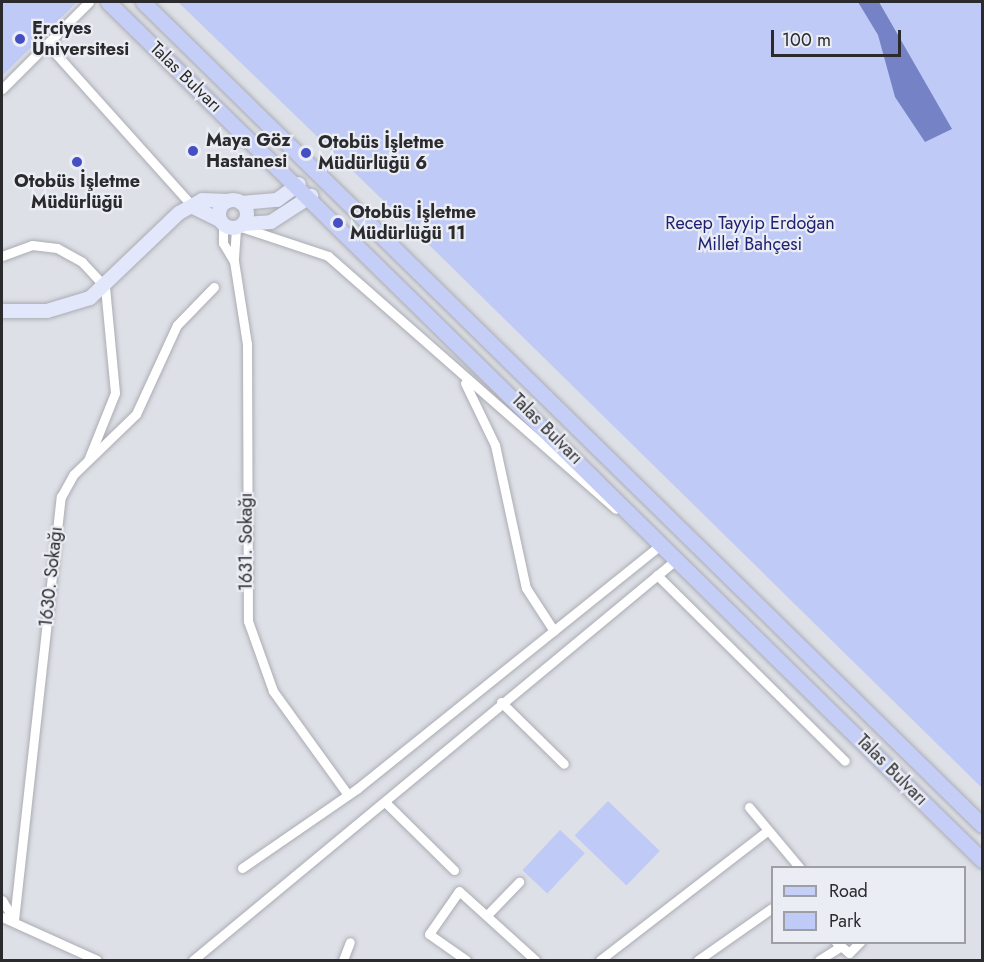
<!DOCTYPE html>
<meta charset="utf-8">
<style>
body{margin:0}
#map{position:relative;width:984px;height:962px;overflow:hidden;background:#dee0e7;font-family:Jost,sans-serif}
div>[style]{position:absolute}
.green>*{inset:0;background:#bfcaf6;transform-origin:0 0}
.water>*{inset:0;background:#7582c6}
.roads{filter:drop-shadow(0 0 2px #abacb3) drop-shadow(0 0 2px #abacb3)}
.street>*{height:9px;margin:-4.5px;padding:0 4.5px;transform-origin:4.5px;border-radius:4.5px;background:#fff}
.secondary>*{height:14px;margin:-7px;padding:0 7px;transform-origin:7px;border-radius:7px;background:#e2e7fb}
.secondary>.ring{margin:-7px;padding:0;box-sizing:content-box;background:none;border:14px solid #e2e7fb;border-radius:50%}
.primary>*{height:15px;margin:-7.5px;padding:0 7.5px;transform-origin:7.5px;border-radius:7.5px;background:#c5cef7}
.dots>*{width:16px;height:16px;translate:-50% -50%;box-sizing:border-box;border:3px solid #ebedf4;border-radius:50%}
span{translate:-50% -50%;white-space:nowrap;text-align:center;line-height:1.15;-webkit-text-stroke:4.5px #ebedf4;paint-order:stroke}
.poi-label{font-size:18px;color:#2b2b2e;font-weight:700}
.left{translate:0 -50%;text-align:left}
.street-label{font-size:18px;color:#2b2b2e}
.park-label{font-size:18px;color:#1f2171}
.frame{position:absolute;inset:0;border:3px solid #2b2b2e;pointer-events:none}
.legend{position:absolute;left:771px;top:866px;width:195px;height:78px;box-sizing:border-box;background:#ebedf4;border:2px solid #9e9fa5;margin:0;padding:8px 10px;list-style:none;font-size:18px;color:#2b2b2e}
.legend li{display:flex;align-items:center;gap:12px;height:30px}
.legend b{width:30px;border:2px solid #9e9fa5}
.scale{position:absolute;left:771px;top:30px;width:130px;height:27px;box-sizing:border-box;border:3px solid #2b2b2e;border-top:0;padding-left:8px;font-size:18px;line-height:21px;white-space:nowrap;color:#2b2b2e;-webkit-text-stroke:4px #ebedf4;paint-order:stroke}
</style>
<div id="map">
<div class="green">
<i style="clip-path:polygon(2px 2px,77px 2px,2px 76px)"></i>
<i style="clip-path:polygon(178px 2px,982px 2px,982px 788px,419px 235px)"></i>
<i style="left:608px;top:801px;width:72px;height:48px;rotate:44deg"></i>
<i style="left:560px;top:830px;width:34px;height:55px;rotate:43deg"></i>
</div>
<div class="water">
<i style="clip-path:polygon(858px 2px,879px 2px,952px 129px,925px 142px,895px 97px,878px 35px)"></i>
</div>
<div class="roads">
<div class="street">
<i style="left:47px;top:44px;width:219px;rotate:48.1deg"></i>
<i style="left:2px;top:89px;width:123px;rotate:-45deg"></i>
<i style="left:223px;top:224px;width:19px;rotate:90deg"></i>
<i style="left:223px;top:243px;width:21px;rotate:59deg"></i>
<i style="left:241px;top:227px;width:92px;rotate:18.4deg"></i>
<i style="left:328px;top:256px;width:383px;rotate:41.3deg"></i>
<i style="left:236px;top:229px;width:32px;rotate:94deg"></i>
<i style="left:234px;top:261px;width:84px;rotate:81.1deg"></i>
<i style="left:247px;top:344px;width:277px;rotate:89.8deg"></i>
<i style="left:248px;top:621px;width:74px;rotate:70.3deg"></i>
<i style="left:273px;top:691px;width:128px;rotate:54.2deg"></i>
<i style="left:2px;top:256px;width:32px;rotate:-20deg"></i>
<i style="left:32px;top:245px;width:25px;rotate:7deg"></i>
<i style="left:57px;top:248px;width:29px;rotate:29deg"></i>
<i style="left:82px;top:262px;width:34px;rotate:47deg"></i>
<i style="left:105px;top:287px;width:106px;rotate:84.6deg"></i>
<i style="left:115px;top:393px;width:72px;rotate:111.9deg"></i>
<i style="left:465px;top:383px;width:69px;rotate:64.2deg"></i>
<i style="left:495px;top:445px;width:146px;rotate:77.8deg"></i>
<i style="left:526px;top:588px;width:51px;rotate:56.9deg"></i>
<i style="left:657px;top:575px;width:264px;rotate:44.7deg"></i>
<i style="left:501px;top:702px;width:88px;rotate:44.5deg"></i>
<i style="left:385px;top:802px;width:97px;rotate:44.6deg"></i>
<i style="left:749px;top:807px;width:80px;rotate:50.1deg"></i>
<i style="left:242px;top:868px;width:141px;rotate:-34.6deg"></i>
<i style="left:358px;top:788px;width:391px;rotate:-38.8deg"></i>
<i style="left:2px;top:900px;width:23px;rotate:59deg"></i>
<i style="left:488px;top:914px;width:45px;rotate:-45.9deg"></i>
<i style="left:2px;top:917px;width:104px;rotate:24.4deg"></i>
<i style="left:14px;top:920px;width:426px;rotate:-83.7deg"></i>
<i style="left:61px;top:497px;width:26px;rotate:-61deg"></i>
<i style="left:74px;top:474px;width:86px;rotate:-44.1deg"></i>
<i style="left:136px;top:414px;width:98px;rotate:-65.3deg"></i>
<i style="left:177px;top:325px;width:53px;rotate:-45.8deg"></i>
<i style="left:836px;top:942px;width:17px;rotate:40deg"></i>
<i style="left:849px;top:953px;width:16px;rotate:-45deg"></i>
<i style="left:193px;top:960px;width:630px;rotate:-39.65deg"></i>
<i style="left:343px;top:960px;width:19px;rotate:-69deg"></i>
<i style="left:466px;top:960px;width:45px;rotate:-144.9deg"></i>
<i style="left:429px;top:934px;width:52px;rotate:-55.1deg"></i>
<i style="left:459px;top:891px;width:103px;rotate:42.2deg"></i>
<i style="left:600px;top:960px;width:212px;rotate:-37.7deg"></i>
<i style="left:698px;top:960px;width:90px;rotate:-35.1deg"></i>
<i style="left:819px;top:960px;width:22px;rotate:-32deg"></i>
</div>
<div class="secondary">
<i class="ring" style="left:219px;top:200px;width:14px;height:14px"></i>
<i style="left:241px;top:203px;width:36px;rotate:-5deg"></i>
<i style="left:277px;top:200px;width:27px;rotate:-36deg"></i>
<i style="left:193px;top:207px;width:30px;rotate:26deg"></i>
<i style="left:244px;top:224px;width:27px;rotate:-4deg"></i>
<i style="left:271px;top:222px;width:48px;rotate:-33deg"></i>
<i style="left:2px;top:311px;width:45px"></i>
<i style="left:47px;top:311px;width:45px;rotate:-16.8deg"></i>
<i style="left:90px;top:298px;width:123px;rotate:-43.7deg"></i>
<i style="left:179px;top:213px;width:26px;rotate:-29deg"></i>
<i style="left:202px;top:200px;width:26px;rotate:2deg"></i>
</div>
<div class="primary">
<i style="left:108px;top:2px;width:1225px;rotate:44.47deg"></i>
<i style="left:143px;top:2px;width:1175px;rotate:44.45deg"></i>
</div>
</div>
<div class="dots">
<i style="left:20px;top:39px;background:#454ec3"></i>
<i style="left:193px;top:151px;background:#454ec3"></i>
<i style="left:306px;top:153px;background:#454ec3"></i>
<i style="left:77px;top:162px;background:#454ec3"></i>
<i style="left:338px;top:223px;background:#454ec3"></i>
</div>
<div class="poi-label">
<span class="left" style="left:32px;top:39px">Erciyes<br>Üniversitesi</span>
<span class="left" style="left:206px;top:151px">Maya Göz<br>Hastanesi</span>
<span class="left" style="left:318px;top:153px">Otobüs İşletme<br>Müdürlüğü 6</span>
<span style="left:77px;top:192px">Otobüs İşletme<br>Müdürlüğü</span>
<span class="left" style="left:350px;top:223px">Otobüs İşletme<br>Müdürlüğü 11</span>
</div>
<div class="street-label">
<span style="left:186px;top:77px;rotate:44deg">Talas Bulvarı</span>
<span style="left:547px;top:429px;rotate:45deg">Talas Bulvarı</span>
<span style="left:246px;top:542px;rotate:-90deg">1631. Sokağı</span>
<span style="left:51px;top:577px;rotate:-84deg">1630. Sokağı</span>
<span style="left:892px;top:770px;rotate:45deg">Talas Bulvarı</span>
</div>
<div class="park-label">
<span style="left:750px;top:234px">Recep Tayyip Erdoğan<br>Millet Bahçesi</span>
</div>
<div class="frame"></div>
<ul class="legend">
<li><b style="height:8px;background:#c5cef7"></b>Road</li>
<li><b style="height:16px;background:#bfcaf6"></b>Park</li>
</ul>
<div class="scale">100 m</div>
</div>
